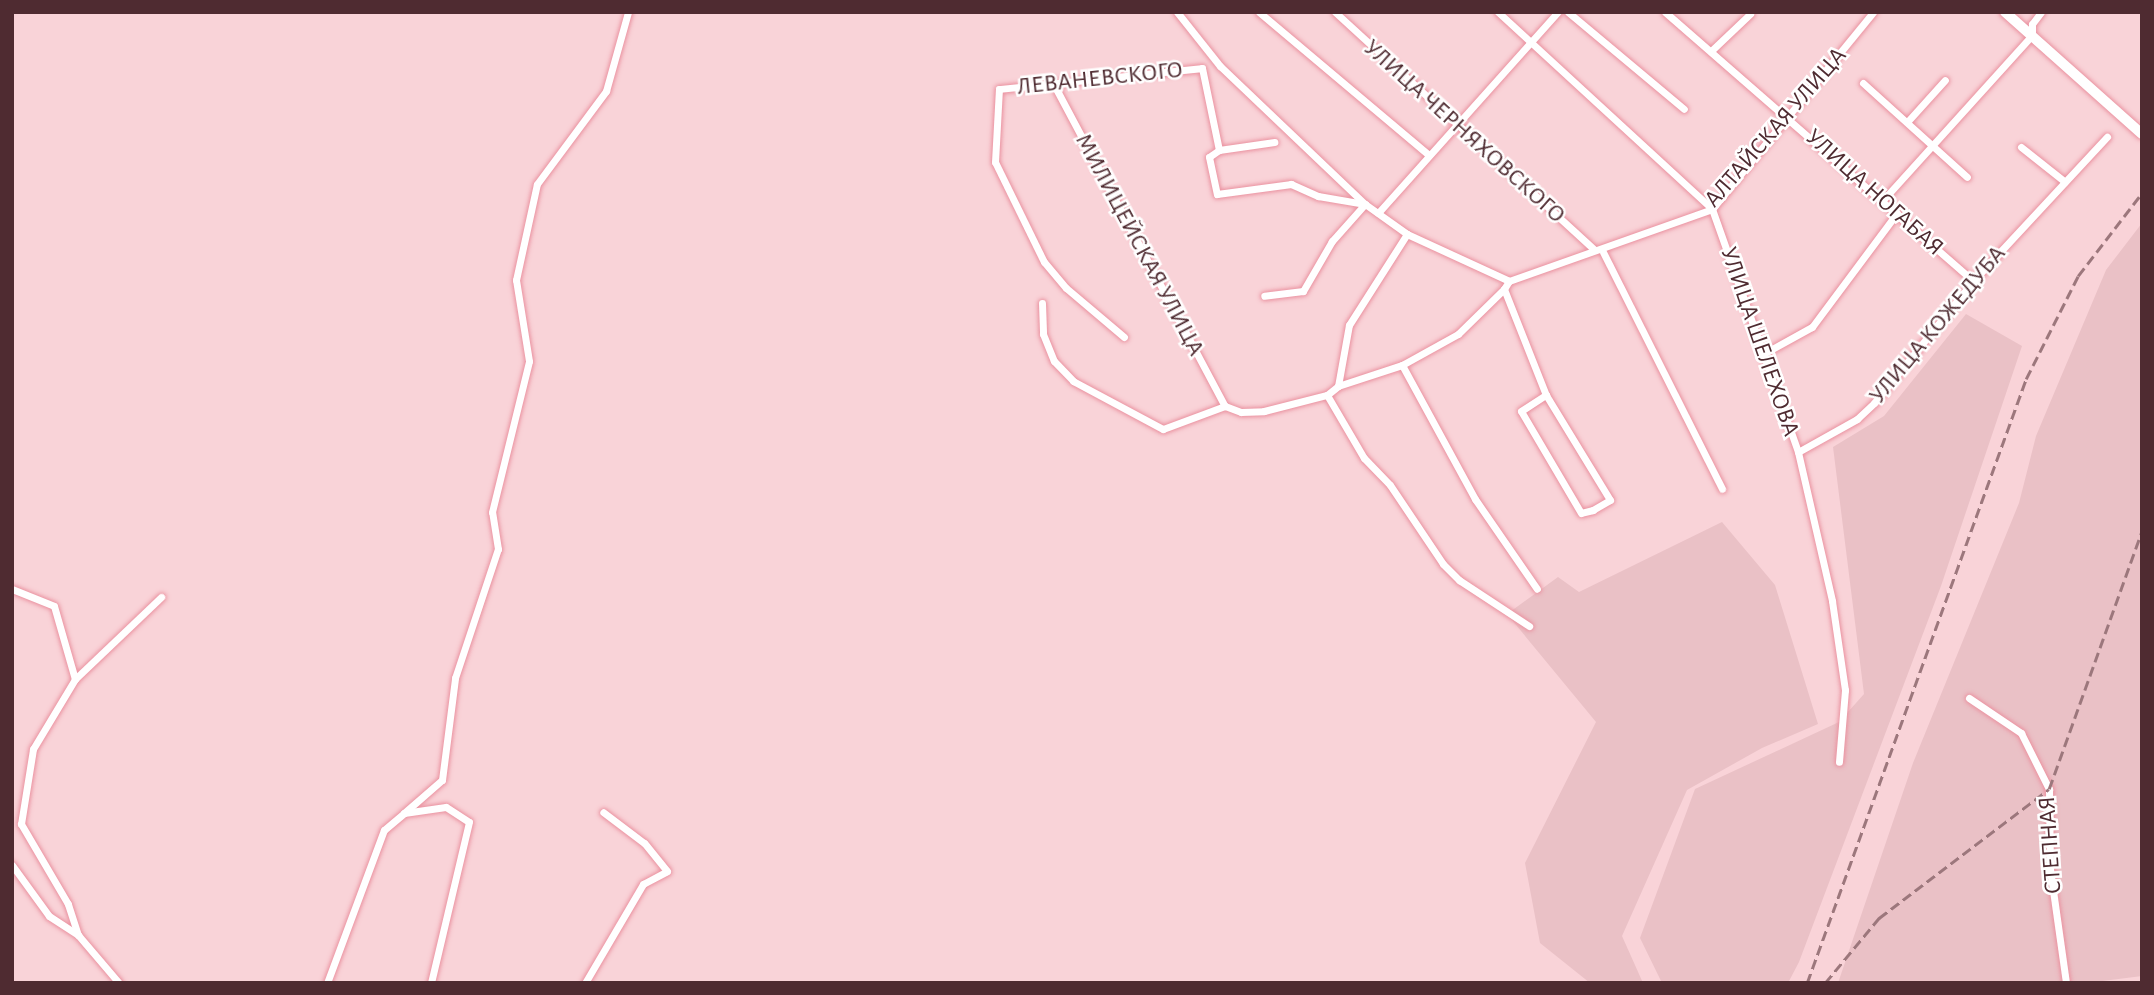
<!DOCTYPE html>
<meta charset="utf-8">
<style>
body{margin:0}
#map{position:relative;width:2154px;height:995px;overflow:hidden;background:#f9d3d8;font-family:"Alegreya Sans",sans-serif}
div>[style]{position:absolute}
.built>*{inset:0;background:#eac1c6}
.roads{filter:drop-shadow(0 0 2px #ea92a0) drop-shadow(0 0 2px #ea92a0)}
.street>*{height:7px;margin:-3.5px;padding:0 3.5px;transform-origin:3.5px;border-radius:3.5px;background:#fff}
.secondary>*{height:10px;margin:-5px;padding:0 5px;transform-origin:5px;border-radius:5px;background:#fff}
.rail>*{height:2.5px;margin-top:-1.25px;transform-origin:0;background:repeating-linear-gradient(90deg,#9c777c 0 10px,transparent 0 15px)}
span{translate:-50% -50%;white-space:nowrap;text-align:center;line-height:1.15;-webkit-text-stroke:5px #fff;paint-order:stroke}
.street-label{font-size:24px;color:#4f2b31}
.frame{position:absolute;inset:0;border:14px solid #4f2b31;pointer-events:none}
</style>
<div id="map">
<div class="built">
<i style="clip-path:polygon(2142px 223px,2142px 976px,2087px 983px,1838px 983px,1913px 763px,2019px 503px,2036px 436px,2106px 270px)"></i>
<i style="clip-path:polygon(1966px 314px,2022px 346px,1941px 586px,1799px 962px,1788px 983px,1662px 983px,1640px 938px,1695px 789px,1839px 722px,1864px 694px,1833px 447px,1884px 416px)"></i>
<i style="clip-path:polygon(1722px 522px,1775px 585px,1818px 724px,1762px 748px,1687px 790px,1622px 936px,1643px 983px,1590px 983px,1540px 943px,1525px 863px,1596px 722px,1507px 614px,1558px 577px,1579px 592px)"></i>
</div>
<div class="roads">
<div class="street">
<i style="left:1177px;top:12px;width:69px;rotate:51.5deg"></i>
<i style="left:1220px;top:66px;width:200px;rotate:43.6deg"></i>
<i style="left:1365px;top:204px;width:52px;rotate:35.5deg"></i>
<i style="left:1407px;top:234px;width:112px;rotate:24.7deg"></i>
<i style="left:1259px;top:12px;width:222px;rotate:40.1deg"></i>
<i style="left:1335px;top:12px;width:352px;rotate:42.5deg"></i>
<i style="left:1498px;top:12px;width:291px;rotate:42.6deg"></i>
<i style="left:1712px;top:209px;width:258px;rotate:70.5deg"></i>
<i style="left:1798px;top:452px;width:153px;rotate:77.1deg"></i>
<i style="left:1832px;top:601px;width:90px;rotate:81.7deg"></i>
<i style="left:1845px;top:690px;width:72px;rotate:94.8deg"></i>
<i style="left:1568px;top:12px;width:151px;rotate:39.9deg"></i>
<i style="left:1665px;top:12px;width:409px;rotate:41.1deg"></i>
<i style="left:1711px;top:51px;width:54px;rotate:-43.5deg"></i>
<i style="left:1053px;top:83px;width:366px;rotate:62deg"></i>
<i style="left:1863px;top:83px;width:140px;rotate:42.1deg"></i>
<i style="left:1908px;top:121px;width:55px;rotate:-47.9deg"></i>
<i style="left:2021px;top:147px;width:56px;rotate:38.5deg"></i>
<i style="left:1219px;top:150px;width:12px;rotate:145deg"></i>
<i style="left:1209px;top:157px;width:38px;rotate:78deg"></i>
<i style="left:1217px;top:194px;width:75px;rotate:-7.7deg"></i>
<i style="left:1291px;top:184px;width:30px;rotate:24deg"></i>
<i style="left:1318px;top:196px;width:48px;rotate:9.7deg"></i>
<i style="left:1365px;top:204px;width:50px;rotate:131.7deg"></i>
<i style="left:1332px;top:241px;width:58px;rotate:120.1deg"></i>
<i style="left:1303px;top:291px;width:39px;rotate:173deg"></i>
<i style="left:1883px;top:200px;width:222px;rotate:-47.9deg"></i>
<i style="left:2032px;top:35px;width:11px;rotate:-90deg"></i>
<i style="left:2032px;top:24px;width:15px;rotate:-53deg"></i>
<i style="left:1378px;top:213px;width:270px;rotate:-48.2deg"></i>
<i style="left:1603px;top:252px;width:265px;rotate:63.3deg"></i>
<i style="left:1509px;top:281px;width:215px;rotate:-19.5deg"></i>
<i style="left:1712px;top:209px;width:254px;rotate:-50.7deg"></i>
<i style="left:1509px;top:281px;width:9px;rotate:122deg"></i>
<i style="left:1504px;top:289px;width:114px;rotate:68.4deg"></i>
<i style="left:1546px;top:395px;width:123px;rotate:58.6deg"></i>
<i style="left:1610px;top:500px;width:20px;rotate:150deg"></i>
<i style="left:1593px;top:510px;width:12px;rotate:166deg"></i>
<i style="left:1581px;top:513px;width:118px;rotate:-120.5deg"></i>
<i style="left:1521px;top:411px;width:30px;rotate:-33deg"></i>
<i style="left:1504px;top:289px;width:64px;rotate:135.6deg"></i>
<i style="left:1458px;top:334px;width:64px;rotate:151deg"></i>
<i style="left:1402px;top:365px;width:153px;rotate:61.4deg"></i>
<i style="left:1475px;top:499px;width:109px;rotate:55.4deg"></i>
<i style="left:1042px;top:303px;width:31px;rotate:88deg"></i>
<i style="left:1043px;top:334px;width:29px;rotate:68deg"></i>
<i style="left:1054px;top:361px;width:28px;rotate:46deg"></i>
<i style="left:1073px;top:381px;width:102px;rotate:28.1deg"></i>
<i style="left:1163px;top:429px;width:66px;rotate:-20.4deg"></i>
<i style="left:1225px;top:406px;width:17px;rotate:21deg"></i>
<i style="left:1241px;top:412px;width:23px;rotate:-2deg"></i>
<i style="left:1264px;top:411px;width:65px;rotate:-14.3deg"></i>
<i style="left:1327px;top:395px;width:14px;rotate:-39deg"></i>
<i style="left:1338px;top:386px;width:62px;rotate:-79.8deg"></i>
<i style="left:1349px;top:325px;width:108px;rotate:-57.5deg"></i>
<i style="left:1124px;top:337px;width:76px;rotate:-139.8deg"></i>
<i style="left:1066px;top:288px;width:34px;rotate:-130deg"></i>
<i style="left:1044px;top:262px;width:111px;rotate:-116.1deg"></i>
<i style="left:995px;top:162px;width:73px;rotate:-86.9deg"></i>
<i style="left:999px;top:89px;width:204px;rotate:-5.9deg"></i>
<i style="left:1202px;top:68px;width:84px;rotate:78.3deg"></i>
<i style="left:1219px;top:150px;width:56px;rotate:-8.3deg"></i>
<i style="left:1763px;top:354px;width:56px;rotate:-28.9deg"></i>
<i style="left:1812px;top:327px;width:142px;rotate:-53.3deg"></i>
<i style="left:1338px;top:386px;width:67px;rotate:-18.2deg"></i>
<i style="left:1327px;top:395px;width:73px;rotate:59.6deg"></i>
<i style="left:1364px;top:458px;width:37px;rotate:46deg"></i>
<i style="left:1390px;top:485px;width:95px;rotate:56.1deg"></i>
<i style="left:1443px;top:564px;width:23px;rotate:45deg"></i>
<i style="left:1459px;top:580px;width:84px;rotate:33.3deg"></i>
<i style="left:1798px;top:452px;width:68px;rotate:-29.2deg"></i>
<i style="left:1857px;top:419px;width:23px;rotate:-43deg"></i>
<i style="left:1874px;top:403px;width:157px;rotate:-50.9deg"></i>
<i style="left:1973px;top:281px;width:197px;rotate:-47.1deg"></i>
<i style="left:12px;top:589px;width:45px;rotate:22deg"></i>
<i style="left:54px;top:606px;width:76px;rotate:74deg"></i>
<i style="left:1969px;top:698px;width:63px;rotate:33.9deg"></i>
<i style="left:2021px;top:733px;width:63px;rotate:63.4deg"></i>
<i style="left:2049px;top:789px;width:80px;rotate:89.3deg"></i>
<i style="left:2050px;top:869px;width:115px;rotate:82deg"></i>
<i style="left:404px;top:813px;width:50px;rotate:-41deg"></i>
<i style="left:442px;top:780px;width:103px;rotate:-82.7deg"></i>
<i style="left:455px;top:678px;width:136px;rotate:-71.6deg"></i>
<i style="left:498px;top:549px;width:37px;rotate:-99deg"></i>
<i style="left:492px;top:512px;width:155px;rotate:-76.2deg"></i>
<i style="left:529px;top:361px;width:82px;rotate:-99.1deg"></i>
<i style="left:516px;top:280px;width:98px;rotate:-77.7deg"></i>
<i style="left:537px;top:184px;width:116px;rotate:-53.4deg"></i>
<i style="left:606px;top:91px;width:82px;rotate:-74.4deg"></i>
<i style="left:12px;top:865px;width:63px;rotate:54deg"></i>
<i style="left:49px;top:916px;width:35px;rotate:33deg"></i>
<i style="left:119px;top:983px;width:63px;rotate:-130.5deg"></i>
<i style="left:78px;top:935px;width:33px;rotate:-108deg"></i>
<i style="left:68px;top:904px;width:93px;rotate:-120.4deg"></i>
<i style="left:21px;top:824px;width:76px;rotate:-80.9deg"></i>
<i style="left:33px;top:749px;width:82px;rotate:-59deg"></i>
<i style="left:75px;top:679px;width:119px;rotate:-43.6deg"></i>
<i style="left:327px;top:983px;width:163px;rotate:-69.6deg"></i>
<i style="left:384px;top:830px;width:26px;rotate:-40deg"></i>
<i style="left:404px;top:813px;width:42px;rotate:-8.1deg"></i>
<i style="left:446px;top:807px;width:27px;rotate:33deg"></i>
<i style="left:469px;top:822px;width:165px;rotate:103.3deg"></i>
<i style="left:585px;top:983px;width:115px;rotate:-59.6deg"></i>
<i style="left:643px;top:884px;width:27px;rotate:-28deg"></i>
<i style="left:667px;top:871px;width:36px;rotate:-129deg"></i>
<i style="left:644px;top:843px;width:51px;rotate:-142.9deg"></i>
</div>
<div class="secondary">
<i style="left:2005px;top:12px;width:183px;rotate:41.7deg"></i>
</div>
</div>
<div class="rail">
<i style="left:1807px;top:983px;width:642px;rotate:-70.07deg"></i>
<i style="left:2026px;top:379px;width:115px;rotate:-63.2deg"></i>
<i style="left:2078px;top:276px;width:105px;rotate:-52.4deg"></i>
<i style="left:1825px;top:983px;width:85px;rotate:-50.3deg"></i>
<i style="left:1879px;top:918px;width:213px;rotate:-37.2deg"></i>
<i style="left:2049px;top:789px;width:275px;rotate:-70.2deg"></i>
</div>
<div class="street-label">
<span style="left:1100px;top:79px;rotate:-6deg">ЛЕВАНЕВСКОГО</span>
<span style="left:1776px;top:128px;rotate:-49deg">АЛТАЙСКАЯ УЛИЦА</span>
<span style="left:1464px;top:132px;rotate:42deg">УЛИЦА ЧЕРНЯХОВСКОГО</span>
<span style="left:1874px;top:193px;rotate:42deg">УЛИЦА НОГАБАЯ</span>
<span style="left:1139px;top:245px;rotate:62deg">МИЛИЦЕЙСКАЯ УЛИЦА</span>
<span style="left:1938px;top:325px;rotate:-50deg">УЛИЦА КОЖЕДУБА</span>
<span style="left:1759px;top:342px;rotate:71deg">УЛИЦА ШЕЛЕХОВА</span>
<span style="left:2051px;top:845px;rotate:-94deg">СТЕПНАЯ</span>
</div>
<div class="frame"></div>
</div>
